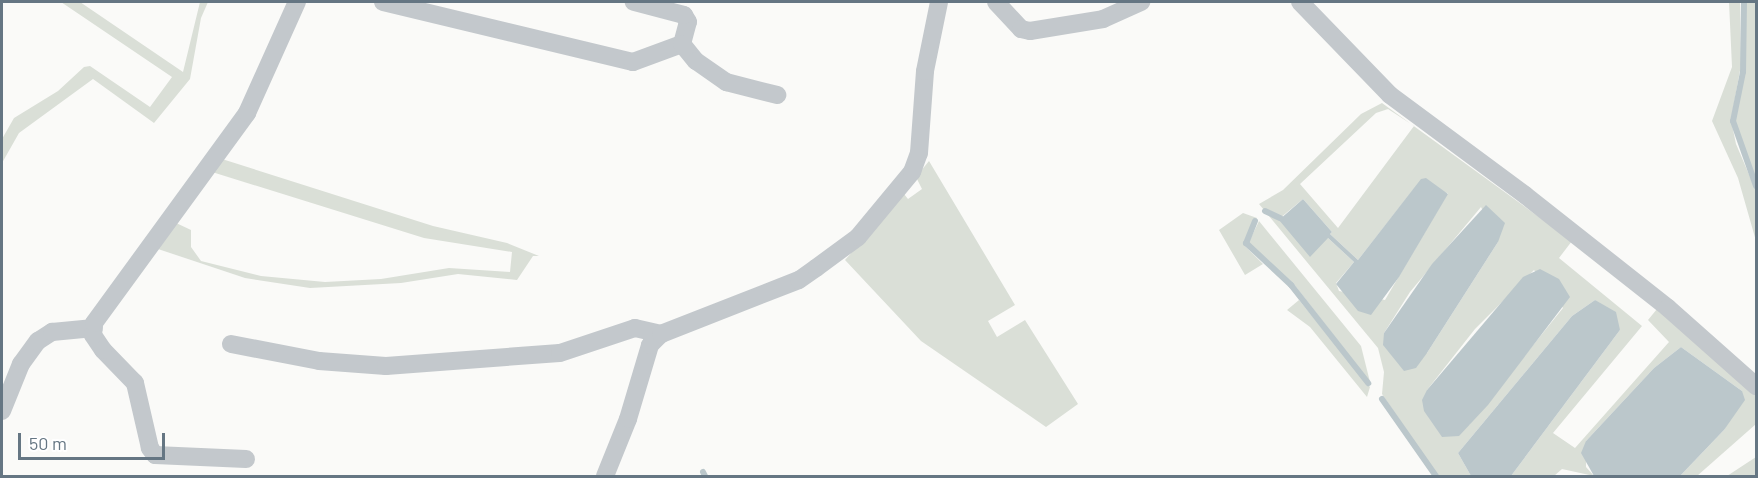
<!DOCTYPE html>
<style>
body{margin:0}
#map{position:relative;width:1758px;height:478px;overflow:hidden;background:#fafaf8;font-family:Barlow,sans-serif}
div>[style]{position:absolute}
.green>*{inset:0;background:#dadfd7}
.water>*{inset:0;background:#bbc7cb}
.stream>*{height:6px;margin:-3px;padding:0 3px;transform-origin:3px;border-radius:3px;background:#bbc7cb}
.street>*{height:18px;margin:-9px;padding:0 9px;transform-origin:9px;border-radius:9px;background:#c3c8cc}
span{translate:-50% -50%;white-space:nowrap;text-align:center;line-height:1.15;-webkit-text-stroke:6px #fff;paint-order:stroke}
.frame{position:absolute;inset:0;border:3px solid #657683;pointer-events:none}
.scale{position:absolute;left:18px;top:433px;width:147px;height:27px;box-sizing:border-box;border:3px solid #657683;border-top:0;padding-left:8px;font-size:18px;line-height:21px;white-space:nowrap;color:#657683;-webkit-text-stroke:4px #fff;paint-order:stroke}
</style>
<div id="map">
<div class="green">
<i style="clip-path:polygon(61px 2px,80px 2px,183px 72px,200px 2px,208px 2px,201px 18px,190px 79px,154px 123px,93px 79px,19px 133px,2px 163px,2px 139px,14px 118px,58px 91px,84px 67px,90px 66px,150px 107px,172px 77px)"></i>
<i style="clip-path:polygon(1729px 2px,1740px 2px,1741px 65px,1731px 120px,1736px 144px,1756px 191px,1756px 241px,1738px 178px,1712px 121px,1732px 67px)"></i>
<i style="clip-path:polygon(1746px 2px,1756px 2px,1756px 181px,1739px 142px,1735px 120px,1745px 72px)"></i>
<i style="clip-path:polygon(evenodd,1382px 103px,1572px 241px,1559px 258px,1642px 326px,1553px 433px,1575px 448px,1669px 342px,1648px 320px,1657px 309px,1756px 395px,1756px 424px,1697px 476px,1680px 476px,1724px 430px,1742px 391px,1681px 347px,1654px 368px,1586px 441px,1586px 467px,1594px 476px,1562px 469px,1554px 476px,1511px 476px,1620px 330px,1595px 300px,1572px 316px,1458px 453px,1471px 476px,1438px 476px,1382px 394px,1384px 372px,1378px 348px,1259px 204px,1283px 190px,1361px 114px,1382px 103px,1388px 109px,1414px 126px,1338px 228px,1300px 184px,1376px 113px,1388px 109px,1382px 103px,1413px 190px,1448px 193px,1385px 300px,1339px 291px,1336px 283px,1354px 262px,1328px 238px,1279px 219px,1303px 199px,1332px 232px,1330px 234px,1358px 260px,1413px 190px,1382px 103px,1481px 207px,1498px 242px,1427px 353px,1384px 333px,1410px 292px,1481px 207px,1382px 103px,1534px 270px,1563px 308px,1469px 425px,1427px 390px,1475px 329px,1534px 270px)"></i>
<i style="clip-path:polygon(222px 159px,433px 226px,507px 243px,539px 256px,533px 256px,517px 280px,458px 274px,401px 283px,310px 288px,245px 278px,155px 248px,174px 222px,191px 230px,191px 247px,201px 261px,261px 276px,325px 282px,381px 279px,449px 268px,510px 272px,512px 252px,424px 238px,212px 172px)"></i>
<i style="clip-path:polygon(929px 161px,1015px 305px,988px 321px,997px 337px,1025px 320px,1078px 404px,1046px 427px,921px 341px,845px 260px,904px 194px,908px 199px,922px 189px,916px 177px)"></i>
<i style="clip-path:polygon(1243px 213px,1257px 218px,1243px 244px,1263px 264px,1245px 275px,1219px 230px)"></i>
<i style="clip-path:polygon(1259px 221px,1361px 346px,1370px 382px,1293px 283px,1248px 244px)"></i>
<i style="clip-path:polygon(1299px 300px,1370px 387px,1367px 397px,1310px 327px,1287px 310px)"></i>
<i style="clip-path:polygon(1756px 457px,1756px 476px,1727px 476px)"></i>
</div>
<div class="water">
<i style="clip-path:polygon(1426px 178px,1448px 194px,1399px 277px,1371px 315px,1358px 311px,1336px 284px,1354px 262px,1328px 238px,1310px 257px,1279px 220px,1303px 199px,1332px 232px,1330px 234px,1358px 260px,1421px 179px)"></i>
<i style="clip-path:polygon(1486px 205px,1505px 223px,1498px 242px,1427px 353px,1416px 368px,1404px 371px,1383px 345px,1384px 333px,1432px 264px)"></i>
<i style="clip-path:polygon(1540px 269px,1559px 279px,1570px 297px,1488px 405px,1459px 436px,1442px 437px,1424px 411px,1422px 400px,1427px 390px,1523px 277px)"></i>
<i style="clip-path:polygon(1595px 300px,1616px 312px,1620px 330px,1511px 476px,1471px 476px,1458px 453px,1572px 316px)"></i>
<i style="clip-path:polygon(1681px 347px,1742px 391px,1745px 400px,1724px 430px,1680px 476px,1594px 476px,1581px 453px,1586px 441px,1654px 368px)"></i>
</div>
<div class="stream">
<i style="left:1744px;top:2px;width:70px;rotate:90.8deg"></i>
<i style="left:1743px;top:72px;width:50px;rotate:101.5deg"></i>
<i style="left:1733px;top:121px;width:69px;rotate:70.5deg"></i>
<i style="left:1265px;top:211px;width:17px;rotate:25deg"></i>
<i style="left:1255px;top:221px;width:24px;rotate:112deg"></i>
<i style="left:1246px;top:243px;width:62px;rotate:43deg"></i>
<i style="left:1291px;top:285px;width:125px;rotate:51.8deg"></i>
<i style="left:1382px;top:399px;width:94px;rotate:55deg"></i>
<i style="left:703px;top:472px;width:4px;rotate:63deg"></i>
</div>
<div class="street">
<i style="left:383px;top:2px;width:257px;rotate:13.5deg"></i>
<i style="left:633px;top:62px;width:52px;rotate:-20.2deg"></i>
<i style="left:682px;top:44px;width:23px;rotate:-75deg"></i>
<i style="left:688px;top:22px;width:8px;rotate:-120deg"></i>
<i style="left:684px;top:15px;width:52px;rotate:-165.4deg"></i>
<i style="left:996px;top:2px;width:37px;rotate:47deg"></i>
<i style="left:1021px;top:29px;width:9px;rotate:13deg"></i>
<i style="left:1030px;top:31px;width:74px;rotate:-9.3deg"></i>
<i style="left:1103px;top:19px;width:42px;rotate:-24.1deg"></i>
<i style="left:1300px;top:2px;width:129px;rotate:45.9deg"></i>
<i style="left:1390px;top:95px;width:168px;rotate:36.5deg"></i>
<i style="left:1525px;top:195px;width:182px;rotate:38.3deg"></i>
<i style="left:1668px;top:308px;width:118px;rotate:41.6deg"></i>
<i style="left:682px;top:44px;width:22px;rotate:51deg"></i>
<i style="left:696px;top:61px;width:37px;rotate:35deg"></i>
<i style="left:726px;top:82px;width:53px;rotate:14.3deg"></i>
<i style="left:231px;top:344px;width:90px;rotate:10.9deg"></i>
<i style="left:319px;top:361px;width:67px;rotate:4.3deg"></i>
<i style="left:386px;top:366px;width:174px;rotate:-4.3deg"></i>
<i style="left:560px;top:353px;width:79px;rotate:-18.4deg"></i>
<i style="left:635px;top:328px;width:27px;rotate:13deg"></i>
<i style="left:2px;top:411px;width:51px;rotate:-68deg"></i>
<i style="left:21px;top:364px;width:29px;rotate:-54deg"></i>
<i style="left:38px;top:341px;width:17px;rotate:-33deg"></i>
<i style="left:52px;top:332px;width:42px;rotate:-5.4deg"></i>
<i style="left:246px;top:459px;width:91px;rotate:-177.5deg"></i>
<i style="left:155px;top:455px;width:9px;rotate:-126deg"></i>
<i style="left:150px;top:448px;width:67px;rotate:-103deg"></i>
<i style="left:135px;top:383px;width:46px;rotate:-134.1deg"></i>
<i style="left:103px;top:350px;width:18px;rotate:-124deg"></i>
<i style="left:93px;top:335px;width:12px;rotate:-85deg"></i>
<i style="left:94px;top:323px;width:260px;rotate:-53.9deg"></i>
<i style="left:247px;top:113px;width:122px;rotate:-65.8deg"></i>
<i style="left:605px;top:476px;width:61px;rotate:-68deg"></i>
<i style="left:628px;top:419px;width:77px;rotate:-73.4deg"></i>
<i style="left:650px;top:345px;width:16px;rotate:-45deg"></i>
<i style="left:661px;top:334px;width:148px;rotate:-21.4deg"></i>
<i style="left:799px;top:280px;width:21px;rotate:-35deg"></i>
<i style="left:816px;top:268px;width:52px;rotate:-36.4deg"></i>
<i style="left:858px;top:237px;width:85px;rotate:-50.3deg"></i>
<i style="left:912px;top:172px;width:20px;rotate:-70deg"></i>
<i style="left:919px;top:153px;width:82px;rotate:-85.8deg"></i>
<i style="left:925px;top:71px;width:70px;rotate:-78.5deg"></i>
</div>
<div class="frame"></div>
<div class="scale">50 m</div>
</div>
